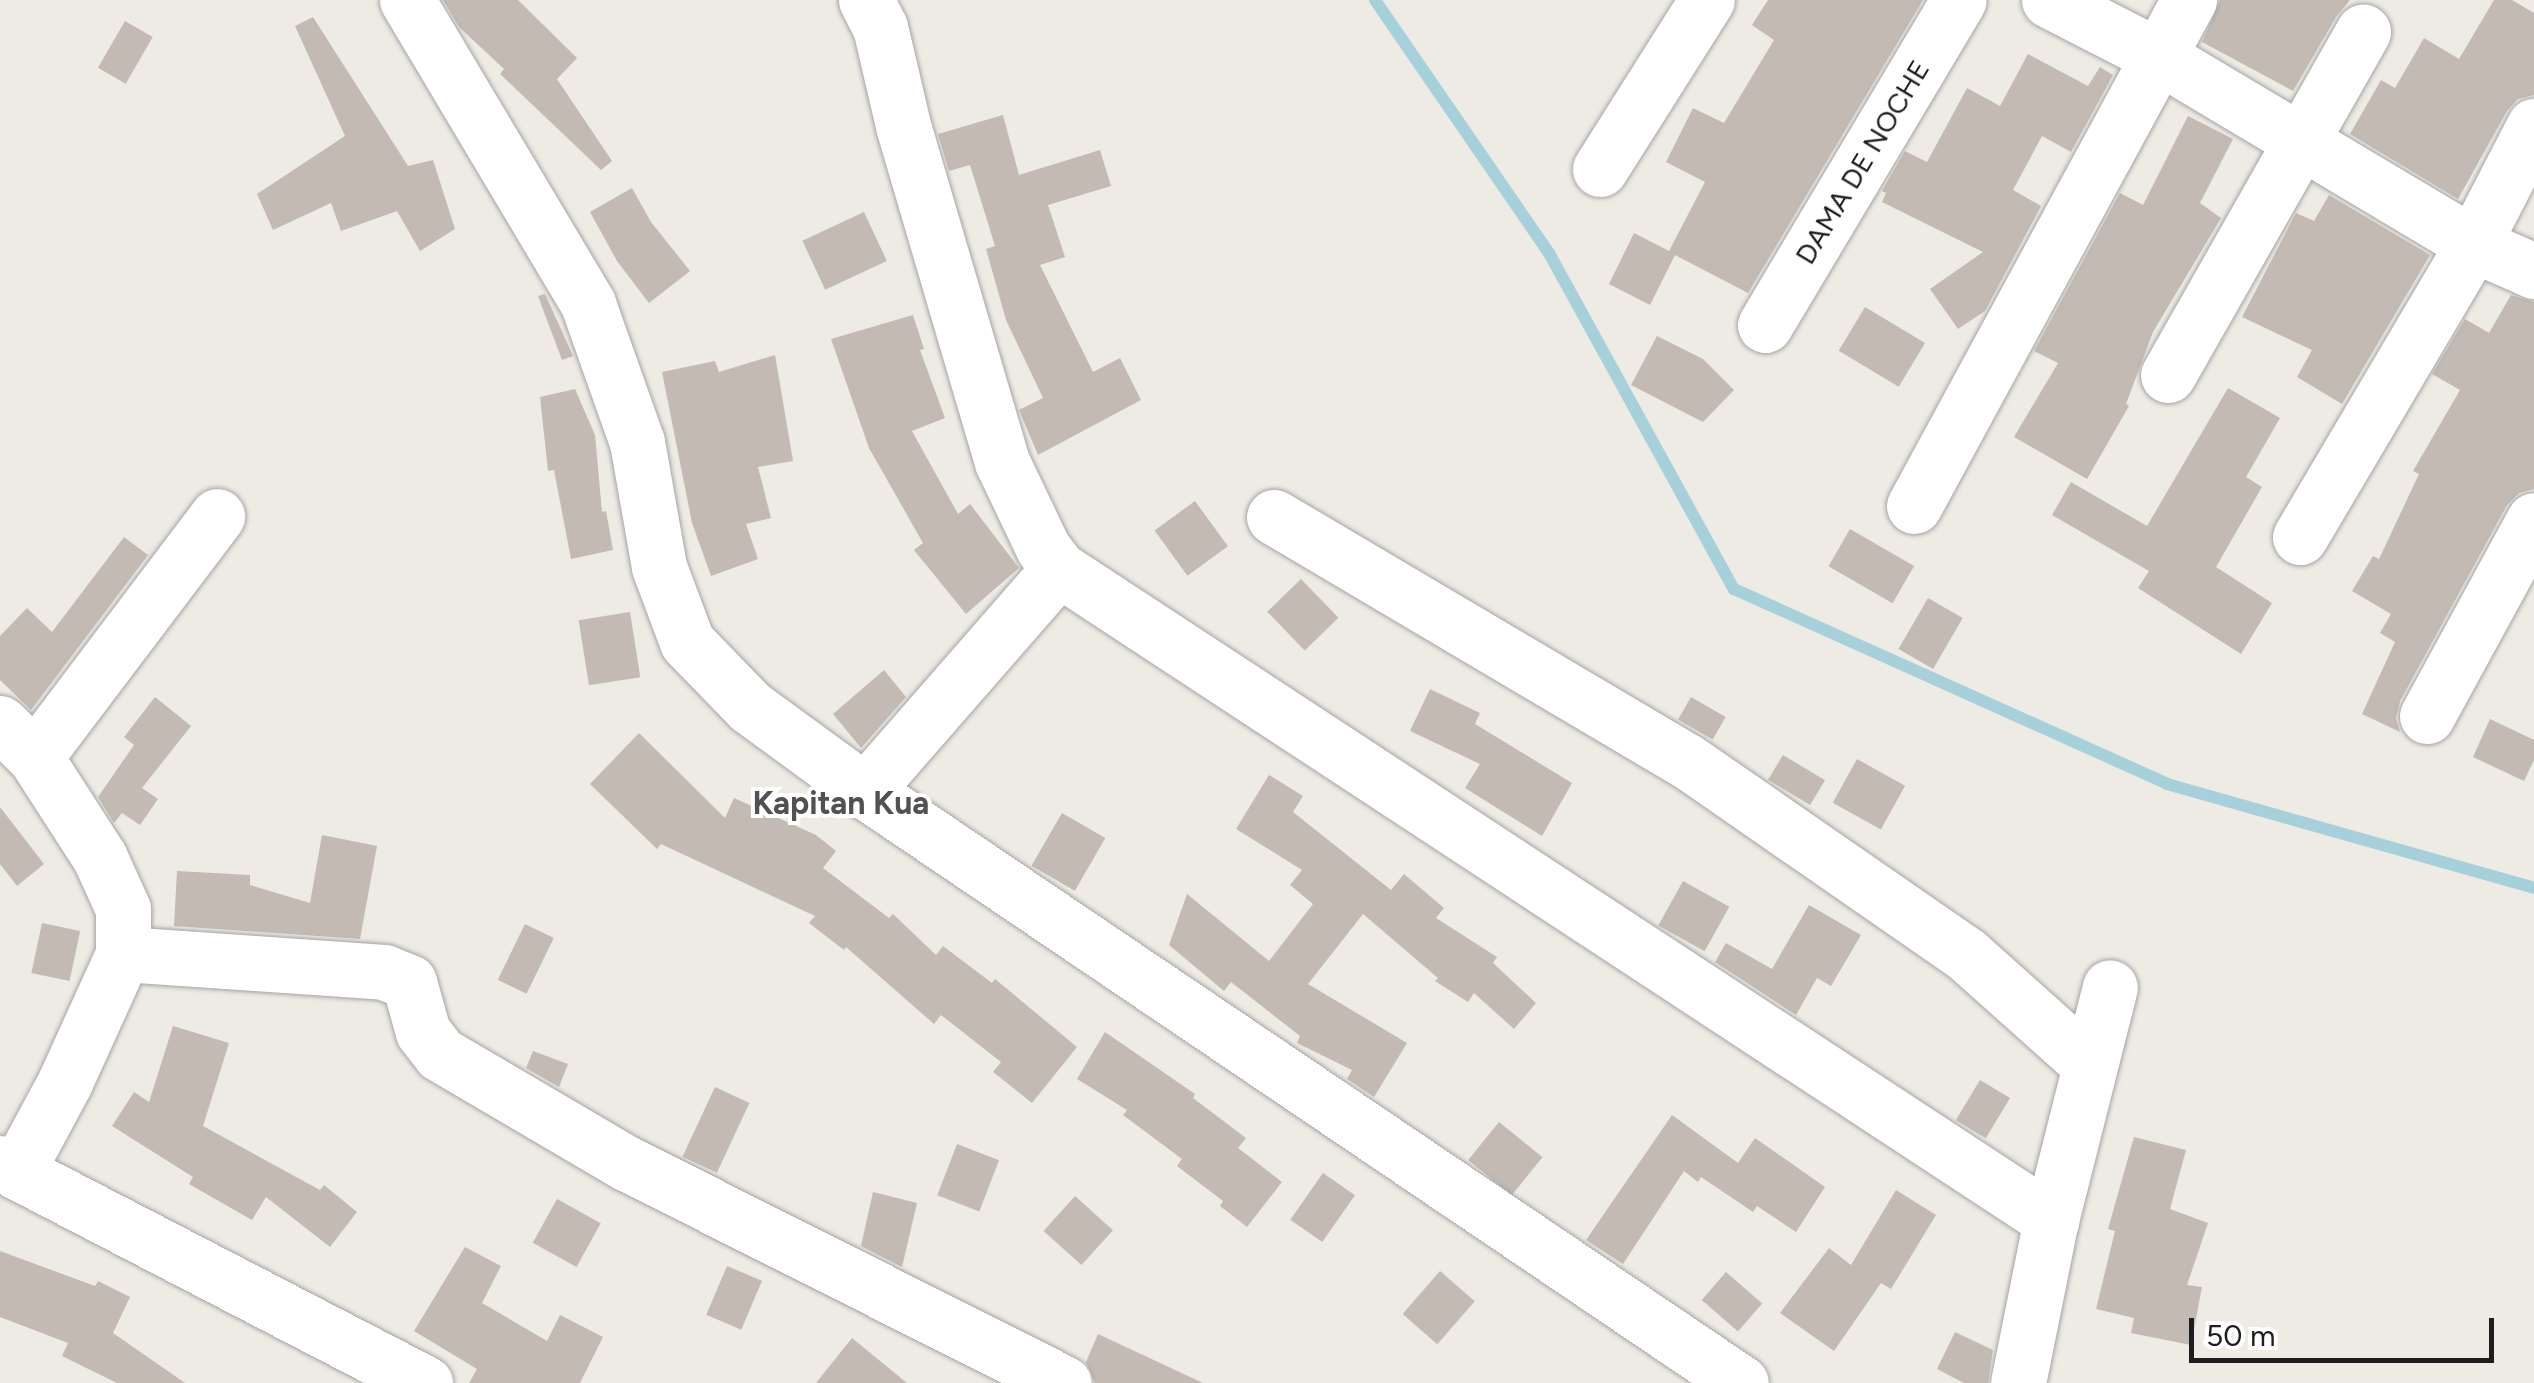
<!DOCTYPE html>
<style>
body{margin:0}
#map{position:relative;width:2534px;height:1383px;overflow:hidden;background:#eeeae4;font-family:Figtree,sans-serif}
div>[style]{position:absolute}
.stream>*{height:12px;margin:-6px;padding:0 6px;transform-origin:6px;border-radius:6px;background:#a6d1da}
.building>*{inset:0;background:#c3bab3;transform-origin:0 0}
.roads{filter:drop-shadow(0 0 2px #a5a5a5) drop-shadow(0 0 2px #a5a5a5)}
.minor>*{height:55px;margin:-27.5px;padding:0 27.5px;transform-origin:27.5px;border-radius:27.5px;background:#fff}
span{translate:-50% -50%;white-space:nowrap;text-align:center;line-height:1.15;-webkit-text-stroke:8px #fff;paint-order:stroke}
.street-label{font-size:28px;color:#1e1e1e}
.quarter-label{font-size:32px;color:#515151;font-weight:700}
.scale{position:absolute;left:2189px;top:1318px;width:305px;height:45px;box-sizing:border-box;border:5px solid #1e1e1e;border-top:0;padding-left:12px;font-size:30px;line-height:35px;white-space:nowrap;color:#1e1e1e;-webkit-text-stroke:8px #fff;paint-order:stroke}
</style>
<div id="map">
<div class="stream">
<i style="left:1375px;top:0;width:307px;rotate:55.5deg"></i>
<i style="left:1549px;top:253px;width:384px;rotate:61.2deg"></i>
<i style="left:1734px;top:589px;width:475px;rotate:24.2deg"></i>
<i style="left:2167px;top:784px;width:381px;rotate:15.8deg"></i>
</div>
<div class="building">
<i style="clip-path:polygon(443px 0,518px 0,577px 58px,557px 79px,612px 161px,601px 170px,500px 74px,504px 69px,459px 27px)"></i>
<i style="clip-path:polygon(1768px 0,1923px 0,1748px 293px,1675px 255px,1650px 305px,1609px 284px,1634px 233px,1669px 251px,1705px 182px,1666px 162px,1693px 108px,1724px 123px,1774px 40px,1752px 25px)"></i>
<i style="clip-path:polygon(2220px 0,2350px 0,2336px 17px,2293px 91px,2202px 42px)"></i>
<i style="clip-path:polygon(2494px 0,2512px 0,2534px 13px,2534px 95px,2518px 99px,2507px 111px,2458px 199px,2350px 134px,2381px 80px,2395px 88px,2424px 38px,2459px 59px)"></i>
<i style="clip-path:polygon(313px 17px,408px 166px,433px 160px,455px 229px,420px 251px,397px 211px,341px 231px,331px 203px,273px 230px,257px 194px,345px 136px,295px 26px)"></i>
<i style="left:125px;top:21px;width:32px;height:54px;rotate:30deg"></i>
<i style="clip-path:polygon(2028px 54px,2088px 86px,2100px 67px,2113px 75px,2071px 152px,2042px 136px,2013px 190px,2041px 206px,1985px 311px,1958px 329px,1930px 289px,1983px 252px,1882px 202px,1886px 193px,1882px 191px,1905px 151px,1927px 162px,1967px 88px,2000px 106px)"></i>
<i style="clip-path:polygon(1003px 115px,1019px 175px,1100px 150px,1111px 186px,1048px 205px,1065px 257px,1040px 265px,1093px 372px,1120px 358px,1141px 400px,1038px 455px,1019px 410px,1043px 398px,1006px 320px,986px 249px,995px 246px,970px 165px,949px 171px,938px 134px)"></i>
<i style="clip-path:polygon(2188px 116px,2233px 139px,2200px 203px,2221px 218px,2153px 332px,2126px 404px,2129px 406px,2087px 479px,2014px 437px,2058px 363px,2034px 351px,2120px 193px,2143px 205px)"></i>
<i style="clip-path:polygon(632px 188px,651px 222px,690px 271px,649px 303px,617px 261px,590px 212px)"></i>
<i style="clip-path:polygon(2329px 195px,2430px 255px,2342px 404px,2297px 377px,2312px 350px,2242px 317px,2296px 213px,2314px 221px)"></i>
<i style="left:864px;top:212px;width:54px;height:68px;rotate:65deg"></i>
<i style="clip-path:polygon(545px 294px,573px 356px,562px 360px,538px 296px)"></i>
<i style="clip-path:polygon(2511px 295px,2534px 302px,2534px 489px,2519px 493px,2507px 505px,2400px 701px,2396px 718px,2400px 732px,2362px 714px,2395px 642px,2380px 633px,2391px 614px,2352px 591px,2373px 556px,2379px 559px,2419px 474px,2413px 471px,2460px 390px,2432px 374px,2465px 319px,2489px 333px)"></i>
<i style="left:1865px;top:307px;width:70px;height:51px;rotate:31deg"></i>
<i style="clip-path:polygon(913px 315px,924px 349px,920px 350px,945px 418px,912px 431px,958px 514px,970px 504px,1019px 568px,966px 614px,914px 550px,923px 543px,869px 448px,831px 339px)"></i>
<i style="clip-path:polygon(1657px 336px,1703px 359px,1734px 390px,1703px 422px,1631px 385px)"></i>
<i style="clip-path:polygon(775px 355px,793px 461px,758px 467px,771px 518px,746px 524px,758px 559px,711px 576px,692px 523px,662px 372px,715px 361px,719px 372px)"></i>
<i style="clip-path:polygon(2228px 388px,2280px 418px,2246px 477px,2262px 487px,2216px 567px,2272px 603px,2241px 654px,2138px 588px,2149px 571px,2052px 515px,2071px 482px,2147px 526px)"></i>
<i style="clip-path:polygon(575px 389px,595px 435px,602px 512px,606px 511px,613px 550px,571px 559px,554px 470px,548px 471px,540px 397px)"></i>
<i style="left:1195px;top:501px;width:56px;height:50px;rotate:54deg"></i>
<i style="left:1850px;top:529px;width:74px;height:43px;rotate:30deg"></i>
<i style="clip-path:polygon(124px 537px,148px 555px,31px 710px,0 680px,0 636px,27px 608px,52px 632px)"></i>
<i style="left:1301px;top:579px;width:54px;height:47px;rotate:46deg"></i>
<i style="left:1928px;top:598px;width:40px;height:59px;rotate:30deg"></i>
<i style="left:630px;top:612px;width:66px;height:52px;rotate:81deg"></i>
<i style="clip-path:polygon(884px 670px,906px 697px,861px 748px,833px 714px)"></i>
<i style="clip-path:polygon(1430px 689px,1480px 713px,1475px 724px,1572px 783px,1542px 836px,1465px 788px,1480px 764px,1410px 731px)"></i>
<i style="clip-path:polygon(155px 697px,191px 726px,142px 788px,158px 799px,140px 825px,122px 813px,114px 823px,98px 797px,134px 745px,124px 737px)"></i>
<i style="left:1691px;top:697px;width:40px;height:26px;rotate:30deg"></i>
<i style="clip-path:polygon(2490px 719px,2534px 740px,2534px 760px,2524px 781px,2473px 757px)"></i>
<i style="clip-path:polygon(639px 733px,725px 818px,734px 798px,816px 835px,836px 851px,823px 868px,889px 918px,893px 914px,936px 955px,943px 946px,992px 983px,995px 979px,1077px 1047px,1032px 1103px,993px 1072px,1001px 1062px,941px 1015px,934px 1024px,846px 947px,844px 950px,809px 923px,815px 916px,661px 844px,657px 849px,590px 784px)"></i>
<i style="left:1783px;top:755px;width:49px;height:29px;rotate:31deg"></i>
<i style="left:1857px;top:759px;width:55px;height:50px;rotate:29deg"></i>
<i style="clip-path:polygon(1269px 775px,1303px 796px,1293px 812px,1391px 890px,1404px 874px,1444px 908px,1436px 918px,1497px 957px,1493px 963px,1536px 1003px,1514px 1029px,1474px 993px,1468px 1002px,1435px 981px,1438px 978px,1363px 914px,1308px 984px,1407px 1043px,1374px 1097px,1347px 1079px,1352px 1070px,1297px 1043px,1300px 1036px,1231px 982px,1224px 991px,1169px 945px,1187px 894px,1269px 961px,1313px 904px,1290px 885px,1302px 870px,1236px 829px)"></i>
<i style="clip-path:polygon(0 807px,44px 864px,17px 886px,0 864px)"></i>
<i style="left:1062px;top:813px;width:50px;height:61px;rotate:30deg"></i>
<i style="clip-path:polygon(322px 835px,377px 846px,360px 939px,174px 926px,177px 871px,250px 875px,250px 885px,310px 903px)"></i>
<i style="left:1683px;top:881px;width:53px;height:51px;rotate:29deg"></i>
<i style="clip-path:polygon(1809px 905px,1861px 935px,1831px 986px,1817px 978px,1796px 1015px,1715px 962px,1726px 943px,1772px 969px)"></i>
<i style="left:42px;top:923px;width:39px;height:51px;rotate:12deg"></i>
<i style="left:525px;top:924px;width:32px;height:62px;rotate:26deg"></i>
<i style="clip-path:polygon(173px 1026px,229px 1043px,203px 1126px,320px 1190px,324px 1185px,357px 1212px,330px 1247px,266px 1197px,252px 1220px,189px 1184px,193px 1177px,112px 1126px,134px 1092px,149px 1102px)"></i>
<i style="clip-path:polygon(1105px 1032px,1195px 1094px,1193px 1098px,1246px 1138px,1238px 1148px,1282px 1182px,1247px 1227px,1220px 1206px,1223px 1201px,1177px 1166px,1182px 1159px,1123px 1115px,1127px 1110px,1077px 1079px)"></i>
<i style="clip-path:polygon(533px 1051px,568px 1064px,559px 1087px,526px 1068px)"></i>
<i style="left:1980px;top:1080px;width:35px;height:47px;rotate:31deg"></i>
<i style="left:715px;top:1087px;width:38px;height:77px;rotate:25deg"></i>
<i style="clip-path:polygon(1672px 1115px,1738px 1163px,1755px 1138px,1825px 1187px,1796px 1232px,1757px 1206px,1753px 1212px,1701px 1177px,1698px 1182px,1684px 1171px,1623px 1264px,1586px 1240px)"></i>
<i style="left:1499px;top:1122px;width:56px;height:49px;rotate:39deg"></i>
<i style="clip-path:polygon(2134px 1137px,2186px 1150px,2170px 1209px,2208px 1223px,2187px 1285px,2202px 1287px,2191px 1345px,2131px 1333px,2134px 1318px,2096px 1309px,2115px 1231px,2108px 1229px)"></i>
<i style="left:957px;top:1144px;width:45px;height:55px;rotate:21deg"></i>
<i style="left:1323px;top:1173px;width:39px;height:57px;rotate:35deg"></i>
<i style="clip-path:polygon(1896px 1190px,1936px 1215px,1891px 1289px,1881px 1283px,1834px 1351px,1780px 1313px,1829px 1248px,1851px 1265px)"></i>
<i style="clip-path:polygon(873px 1192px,917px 1203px,902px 1267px,861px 1246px)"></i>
<i style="left:1075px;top:1196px;width:51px;height:47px;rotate:42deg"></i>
<i style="left:557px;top:1199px;width:50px;height:50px;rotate:29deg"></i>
<i style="clip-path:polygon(465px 1247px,501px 1266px,482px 1303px,547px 1341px,560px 1315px,603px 1337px,580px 1383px,469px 1383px,477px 1369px,414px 1331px)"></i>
<i style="clip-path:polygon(0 1251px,95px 1286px,98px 1281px,130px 1297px,113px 1333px,185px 1383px,117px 1383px,62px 1356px,68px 1343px,0 1317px)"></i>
<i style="left:727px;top:1266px;width:38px;height:53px;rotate:23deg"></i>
<i style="left:1440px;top:1271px;width:46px;height:57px;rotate:41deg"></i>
<i style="left:1726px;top:1272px;width:48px;height:37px;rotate:41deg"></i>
<i style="clip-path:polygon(1955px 1332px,1993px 1350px,1988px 1383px,1964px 1383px,1937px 1369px)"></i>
<i style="clip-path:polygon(1098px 1334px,1203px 1383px,1095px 1383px,1086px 1362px)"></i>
<i style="clip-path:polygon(852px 1338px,907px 1383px,816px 1383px)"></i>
</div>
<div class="roads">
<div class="minor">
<i style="left:407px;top:0;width:354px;rotate:59.2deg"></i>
<i style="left:588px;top:304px;width:146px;rotate:70.5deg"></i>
<i style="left:637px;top:442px;width:127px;rotate:80deg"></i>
<i style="left:659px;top:567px;width:80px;rotate:69.5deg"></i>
<i style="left:687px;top:642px;width:91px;rotate:45.9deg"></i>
<i style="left:750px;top:707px;width:142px;rotate:36.1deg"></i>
<i style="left:865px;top:791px;width:1057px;rotate:34.05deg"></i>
<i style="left:866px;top:0;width:30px;rotate:63deg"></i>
<i style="left:880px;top:27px;width:105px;rotate:76.8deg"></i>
<i style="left:904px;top:129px;width:347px;rotate:73.6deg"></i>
<i style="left:1002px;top:462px;width:95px;rotate:64.5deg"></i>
<i style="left:1043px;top:548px;width:26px;rotate:53deg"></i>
<i style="left:1059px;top:569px;width:1187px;rotate:33.27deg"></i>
<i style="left:2049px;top:0;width:123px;rotate:27.2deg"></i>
<i style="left:2158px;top:56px;width:367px;rotate:30.8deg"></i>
<i style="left:2473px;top:244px;width:67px;rotate:23.9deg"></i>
<i style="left:1600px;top:169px;width:200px;rotate:-57.7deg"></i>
<i style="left:1765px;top:325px;width:378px;rotate:-59.2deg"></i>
<i style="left:2168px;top:375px;width:395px;rotate:-60.4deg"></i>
<i style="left:1914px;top:506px;width:576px;rotate:-61.48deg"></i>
<i style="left:1274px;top:517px;width:480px;rotate:30.6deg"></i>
<i style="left:1687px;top:761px;width:341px;rotate:34.7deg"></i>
<i style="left:1967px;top:955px;width:164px;rotate:41.8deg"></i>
<i style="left:2300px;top:537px;width:340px;rotate:-59.4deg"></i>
<i style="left:2473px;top:244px;width:133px;rotate:-62.7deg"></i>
<i style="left:2427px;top:716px;width:223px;rotate:-61.4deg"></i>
<i style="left:0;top:723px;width:49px;rotate:44.2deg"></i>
<i style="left:35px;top:757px;width:120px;rotate:57.2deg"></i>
<i style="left:100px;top:858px;width:56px;rotate:65.7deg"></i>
<i style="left:123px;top:909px;width:45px;rotate:90deg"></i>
<i style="left:123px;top:954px;width:141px;rotate:114.4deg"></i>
<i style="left:65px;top:1082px;width:101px;rotate:118.3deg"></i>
<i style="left:35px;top:757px;width:302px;rotate:-52.9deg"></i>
<i style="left:865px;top:791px;width:295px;rotate:-48.9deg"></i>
<i style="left:123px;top:954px;width:262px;rotate:3.9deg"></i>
<i style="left:384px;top:972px;width:27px;rotate:22deg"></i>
<i style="left:409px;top:982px;width:52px;rotate:74.4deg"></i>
<i style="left:423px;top:1032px;width:28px;rotate:52deg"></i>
<i style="left:440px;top:1054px;width:216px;rotate:30.4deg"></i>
<i style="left:626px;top:1163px;width:490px;rotate:26.7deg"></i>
<i style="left:0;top:1163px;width:479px;rotate:27.4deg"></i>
<i style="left:2018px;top:1383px;width:166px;rotate:-78.6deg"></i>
<i style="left:2051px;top:1220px;width:240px;rotate:-75.8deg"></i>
</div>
</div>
<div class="street-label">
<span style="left:1862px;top:162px;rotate:-59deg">DAMA DE NOCHE</span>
</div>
<div class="quarter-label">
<span style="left:841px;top:803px">Kapitan Kua</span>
</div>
<div class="scale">50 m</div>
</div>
